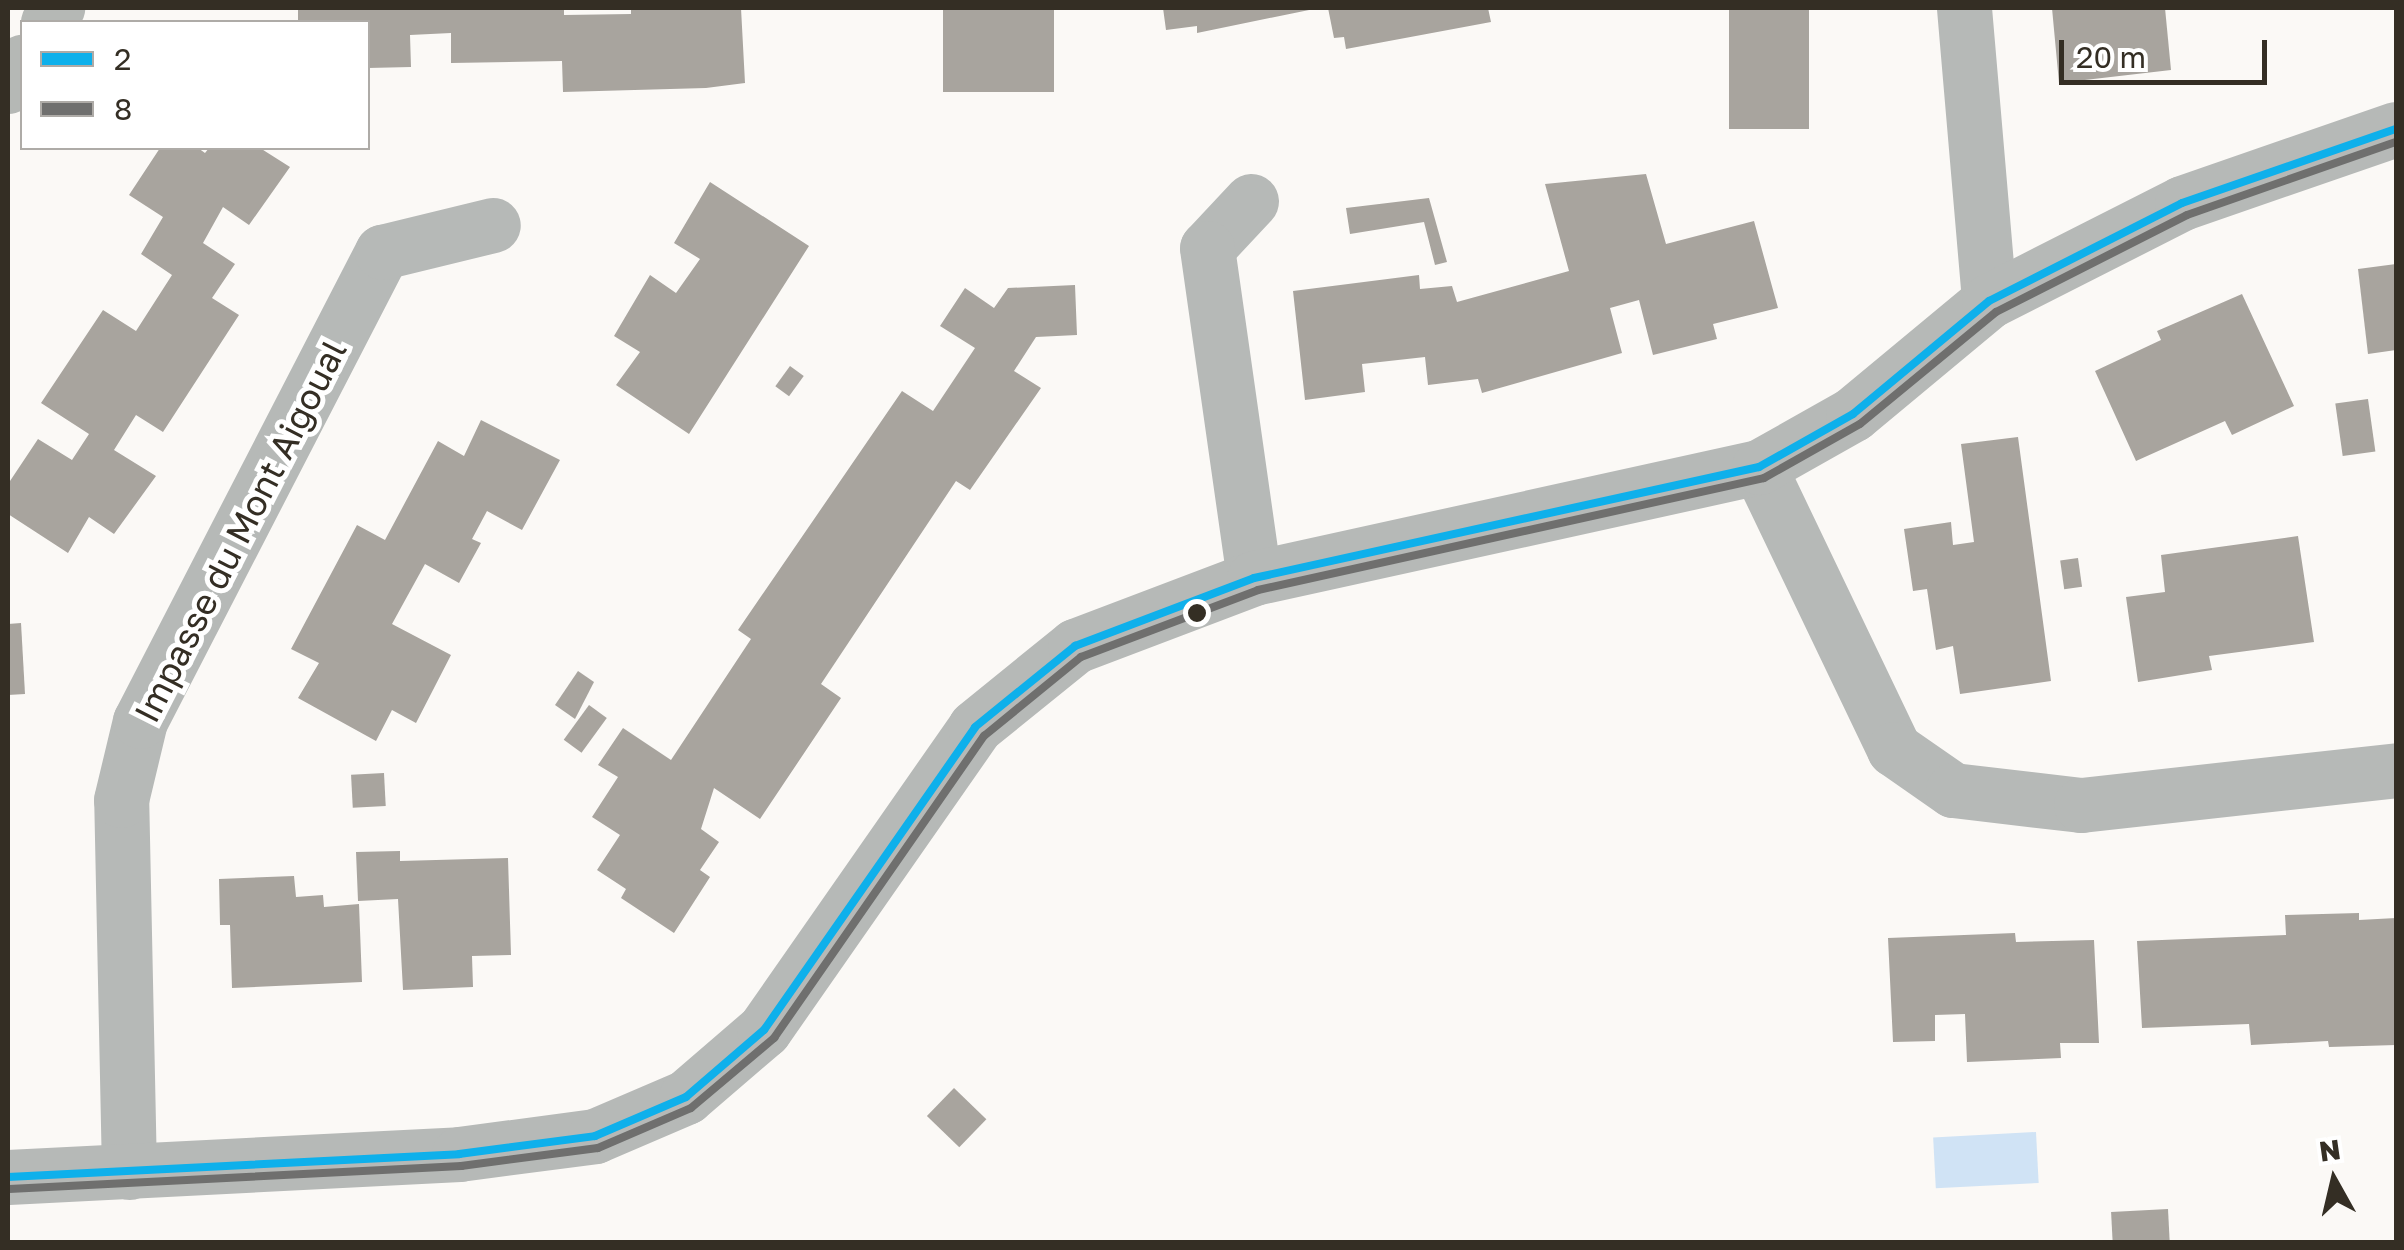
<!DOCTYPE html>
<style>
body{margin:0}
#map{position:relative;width:2404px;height:1250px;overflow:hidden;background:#fbf9f6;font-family:"Golos Text",sans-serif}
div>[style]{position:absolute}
.water>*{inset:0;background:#d0e3f5;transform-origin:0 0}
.building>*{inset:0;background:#a8a49e;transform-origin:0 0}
.street>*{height:55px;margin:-27.5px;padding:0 27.5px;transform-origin:27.5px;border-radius:27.5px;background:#b6b9b7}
.secondary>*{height:55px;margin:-27.5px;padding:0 27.5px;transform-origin:27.5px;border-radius:27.5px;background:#b5b8b5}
.bus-1>*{height:8px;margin:-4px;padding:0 4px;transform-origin:4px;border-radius:4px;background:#0eb0eb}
.bus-2>*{height:8px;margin:-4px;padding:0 4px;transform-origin:4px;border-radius:4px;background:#6f6f6e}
.dots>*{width:28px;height:28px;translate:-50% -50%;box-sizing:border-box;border:5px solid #fff;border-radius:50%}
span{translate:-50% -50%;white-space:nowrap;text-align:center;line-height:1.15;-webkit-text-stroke:10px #fff;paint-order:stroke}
.street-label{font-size:35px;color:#342e24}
.frame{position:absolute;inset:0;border:10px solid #342e24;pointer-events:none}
.legend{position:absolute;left:20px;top:20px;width:350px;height:130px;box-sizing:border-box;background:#fff;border:2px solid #aeaba7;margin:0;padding:12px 18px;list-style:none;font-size:30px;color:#342e24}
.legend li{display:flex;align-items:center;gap:20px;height:50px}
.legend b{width:50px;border:2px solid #aeaba7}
.north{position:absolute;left:2284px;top:1130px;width:100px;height:100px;-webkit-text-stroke:8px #fff;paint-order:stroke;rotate:352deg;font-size:28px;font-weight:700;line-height:40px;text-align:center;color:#342e24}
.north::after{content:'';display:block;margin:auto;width:35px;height:45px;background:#342e24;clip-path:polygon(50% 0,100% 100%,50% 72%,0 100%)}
.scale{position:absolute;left:2059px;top:40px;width:208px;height:45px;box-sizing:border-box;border:5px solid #342e24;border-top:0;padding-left:12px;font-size:30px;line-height:35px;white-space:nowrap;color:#342e24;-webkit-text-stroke:8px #fff;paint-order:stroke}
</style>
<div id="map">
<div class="water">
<i style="left:2036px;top:1132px;width:51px;height:103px;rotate:87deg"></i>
</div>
<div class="building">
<i style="clip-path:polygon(298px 8px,564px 8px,564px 15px,631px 14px,631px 8px,741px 8px,745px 83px,706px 88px,563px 92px,562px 61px,451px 63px,451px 33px,410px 35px,411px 67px,368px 68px,368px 22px,298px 22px)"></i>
<i style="left:943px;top:8px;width:111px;height:84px"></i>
<i style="clip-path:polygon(1163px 8px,1314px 8px,1314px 9px,1197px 33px,1197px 26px,1166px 30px)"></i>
<i style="clip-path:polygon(1328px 8px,1488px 8px,1491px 22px,1346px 49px,1344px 37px,1334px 38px)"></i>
<i style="left:1729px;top:8px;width:80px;height:121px"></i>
<i style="clip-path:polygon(2052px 8px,2165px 8px,2171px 70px,2059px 83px)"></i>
<i style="clip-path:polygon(160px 148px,198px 148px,205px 153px,209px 148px,260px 148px,290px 167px,249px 225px,223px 207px,203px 243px,235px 264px,212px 298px,239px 315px,163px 432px,136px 415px,114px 450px,156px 476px,114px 534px,89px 517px,68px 553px,8px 514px,8px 484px,38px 439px,72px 460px,89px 434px,41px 403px,103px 310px,136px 331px,172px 275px,141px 254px,163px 217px,129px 195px)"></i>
<i style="clip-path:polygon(1646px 174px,1666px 244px,1754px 221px,1778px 308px,1713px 324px,1717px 339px,1653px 355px,1639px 300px,1610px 308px,1622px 353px,1482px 393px,1478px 379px,1428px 385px,1425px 357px,1362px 364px,1365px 392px,1305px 400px,1293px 291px,1419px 275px,1420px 289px,1452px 286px,1457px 302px,1569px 271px,1545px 184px)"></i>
<i style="clip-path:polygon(710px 182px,809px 246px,689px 434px,616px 385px,640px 352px,614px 336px,650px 275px,676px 293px,700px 259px,674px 243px)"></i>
<i style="clip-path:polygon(1429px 198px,1447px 262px,1435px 265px,1424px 222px,1350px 234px,1346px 208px)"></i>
<i style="clip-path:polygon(2396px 264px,2396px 350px,2368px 354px,2358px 269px)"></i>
<i style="clip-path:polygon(1075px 285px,1077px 335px,1036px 337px,1014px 371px,1041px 388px,970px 490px,956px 481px,821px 684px,841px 698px,760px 819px,714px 788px,701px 829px,719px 842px,700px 870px,710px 877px,674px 933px,621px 898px,626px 889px,597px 870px,620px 835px,592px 817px,618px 777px,598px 765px,623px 728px,671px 760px,751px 639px,738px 630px,902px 391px,933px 411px,975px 348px,940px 326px,965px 288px,994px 308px,1008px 288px)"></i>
<i style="clip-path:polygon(2242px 294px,2294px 406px,2232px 435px,2225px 421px,2136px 461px,2095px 371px,2161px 340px,2157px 331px)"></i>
<i style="left:790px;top:366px;width:17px;height:25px;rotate:36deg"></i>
<i style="left:2368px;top:399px;width:53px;height:33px;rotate:82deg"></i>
<i style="clip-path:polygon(481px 420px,560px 460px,522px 530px,487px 511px,472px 539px,481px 543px,459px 583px,425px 564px,392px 624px,451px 655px,416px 723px,392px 710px,376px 741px,298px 698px,319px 663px,291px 649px,357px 525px,385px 540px,438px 441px,464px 456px)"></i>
<i style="clip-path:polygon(2018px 437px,2051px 681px,1960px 694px,1953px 646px,1936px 650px,1927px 589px,1913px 591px,1904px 529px,1951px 522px,1953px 545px,1974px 542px,1961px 444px)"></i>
<i style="clip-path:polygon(2298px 536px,2314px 642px,2209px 656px,2212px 670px,2138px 682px,2126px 597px,2165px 592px,2161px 555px)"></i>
<i style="left:2078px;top:558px;width:29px;height:18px;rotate:82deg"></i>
<i style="clip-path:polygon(21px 623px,25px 694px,8px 695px,8px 624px)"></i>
<i style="clip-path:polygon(578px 671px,594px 682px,575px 719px,555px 705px)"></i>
<i style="left:589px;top:705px;width:22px;height:43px;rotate:36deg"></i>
<i style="left:384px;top:773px;width:33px;height:33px;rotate:87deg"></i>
<i style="clip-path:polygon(400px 851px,400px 861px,508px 858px,511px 955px,472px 956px,473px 987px,403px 990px,398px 899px,358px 901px,356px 852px)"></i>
<i style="clip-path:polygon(294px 876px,296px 897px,323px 895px,324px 907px,359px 904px,362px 982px,232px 988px,230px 925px,220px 925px,219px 879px)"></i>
<i style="clip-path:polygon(2359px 913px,2359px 920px,2396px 918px,2396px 1045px,2329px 1047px,2328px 1041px,2251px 1045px,2249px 1024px,2142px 1028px,2137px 941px,2286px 935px,2285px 915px)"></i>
<i style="clip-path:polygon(2015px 933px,2016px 942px,2094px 940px,2099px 1043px,2060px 1043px,2061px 1058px,1967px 1062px,1965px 1014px,1935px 1015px,1935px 1041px,1893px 1042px,1888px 938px)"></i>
<i style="left:954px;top:1088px;width:45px;height:39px;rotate:44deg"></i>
<i style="left:2168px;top:1209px;width:33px;height:57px;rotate:87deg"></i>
</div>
<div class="street">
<i style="left:1964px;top:8px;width:294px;rotate:85.1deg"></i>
<i style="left:1251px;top:201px;width:64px;rotate:133.1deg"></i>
<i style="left:1207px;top:248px;width:333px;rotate:81.9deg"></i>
<i style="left:1759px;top:467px;width:313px;rotate:64.4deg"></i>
<i style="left:1894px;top:749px;width:72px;rotate:34.8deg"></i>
<i style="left:1953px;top:790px;width:129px;rotate:6.7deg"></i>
<i style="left:2081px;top:805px;width:317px;rotate:-6.3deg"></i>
<i style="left:129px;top:1172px;width:372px;rotate:-91.2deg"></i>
<i style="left:121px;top:800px;width:81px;rotate:-76.5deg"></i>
<i style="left:140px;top:721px;width:528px;rotate:-62.71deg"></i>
<i style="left:382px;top:252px;width:114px;rotate:-13.7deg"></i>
<i style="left:8px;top:1177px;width:452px;rotate:-2.9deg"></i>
<i style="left:459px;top:1154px;width:137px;rotate:-7.5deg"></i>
<i style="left:595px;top:1136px;width:99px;rotate:-23.2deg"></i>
<i style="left:686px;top:1097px;width:103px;rotate:-40.7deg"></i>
<i style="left:764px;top:1030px;width:369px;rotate:-55.1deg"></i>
<i style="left:975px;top:727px;width:129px;rotate:-39deg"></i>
<i style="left:1075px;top:646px;width:191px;rotate:-20.8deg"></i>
<i style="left:1254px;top:578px;width:517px;rotate:-12.4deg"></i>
<i style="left:1759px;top:467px;width:108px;rotate:-29.4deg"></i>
<i style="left:1853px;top:414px;width:177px;rotate:-39.7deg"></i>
<i style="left:1989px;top:301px;width:216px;rotate:-26.9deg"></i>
<i style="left:2182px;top:203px;width:226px;rotate:-19.1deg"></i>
</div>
<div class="secondary">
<i style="left:48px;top:22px;width:17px;rotate:-57deg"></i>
<i style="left:8px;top:86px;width:28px;rotate:-60deg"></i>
</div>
<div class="bus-1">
<i style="left:8px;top:1177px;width:452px;rotate:-2.9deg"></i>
<i style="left:459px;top:1154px;width:137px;rotate:-7.5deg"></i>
<i style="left:595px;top:1136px;width:99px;rotate:-23.2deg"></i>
<i style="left:686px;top:1097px;width:103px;rotate:-40.7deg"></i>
<i style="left:764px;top:1030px;width:369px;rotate:-55.1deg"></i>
<i style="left:975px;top:727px;width:129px;rotate:-39deg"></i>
<i style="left:1075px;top:646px;width:191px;rotate:-20.8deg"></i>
<i style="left:1254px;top:578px;width:517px;rotate:-12.4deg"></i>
<i style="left:1759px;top:467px;width:108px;rotate:-29.4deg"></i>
<i style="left:1853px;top:414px;width:177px;rotate:-39.7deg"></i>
<i style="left:1989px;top:301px;width:216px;rotate:-26.9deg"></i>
<i style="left:2182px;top:203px;width:226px;rotate:-19.1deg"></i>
</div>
<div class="bus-2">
<i style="left:9px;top:1189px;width:453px;rotate:-2.9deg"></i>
<i style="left:461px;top:1166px;width:138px;rotate:-7.5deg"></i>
<i style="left:598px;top:1148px;width:101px;rotate:-23.3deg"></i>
<i style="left:691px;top:1108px;width:109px;rotate:-40.1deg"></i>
<i style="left:774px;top:1038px;width:368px;rotate:-55.2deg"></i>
<i style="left:984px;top:736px;width:125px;rotate:-39.2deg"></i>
<i style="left:1081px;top:657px;width:189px;rotate:-20.7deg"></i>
<i style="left:1258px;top:590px;width:518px;rotate:-12.48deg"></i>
<i style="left:1764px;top:478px;width:110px;rotate:-29.4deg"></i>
<i style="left:1860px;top:424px;width:176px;rotate:-39.5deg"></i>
<i style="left:1996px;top:312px;width:214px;rotate:-26.9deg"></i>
<i style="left:2187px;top:215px;width:221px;rotate:-19.3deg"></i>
</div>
<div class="dots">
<i style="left:1197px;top:613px;background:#342e24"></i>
</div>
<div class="street-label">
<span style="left:240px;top:531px;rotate:-63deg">Impasse du Mont Aigoual</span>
</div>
<div class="frame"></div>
<ul class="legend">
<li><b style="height:12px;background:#0eb0eb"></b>2</li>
<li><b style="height:12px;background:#6f6f6e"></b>8</li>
</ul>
<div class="north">N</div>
<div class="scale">20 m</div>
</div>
